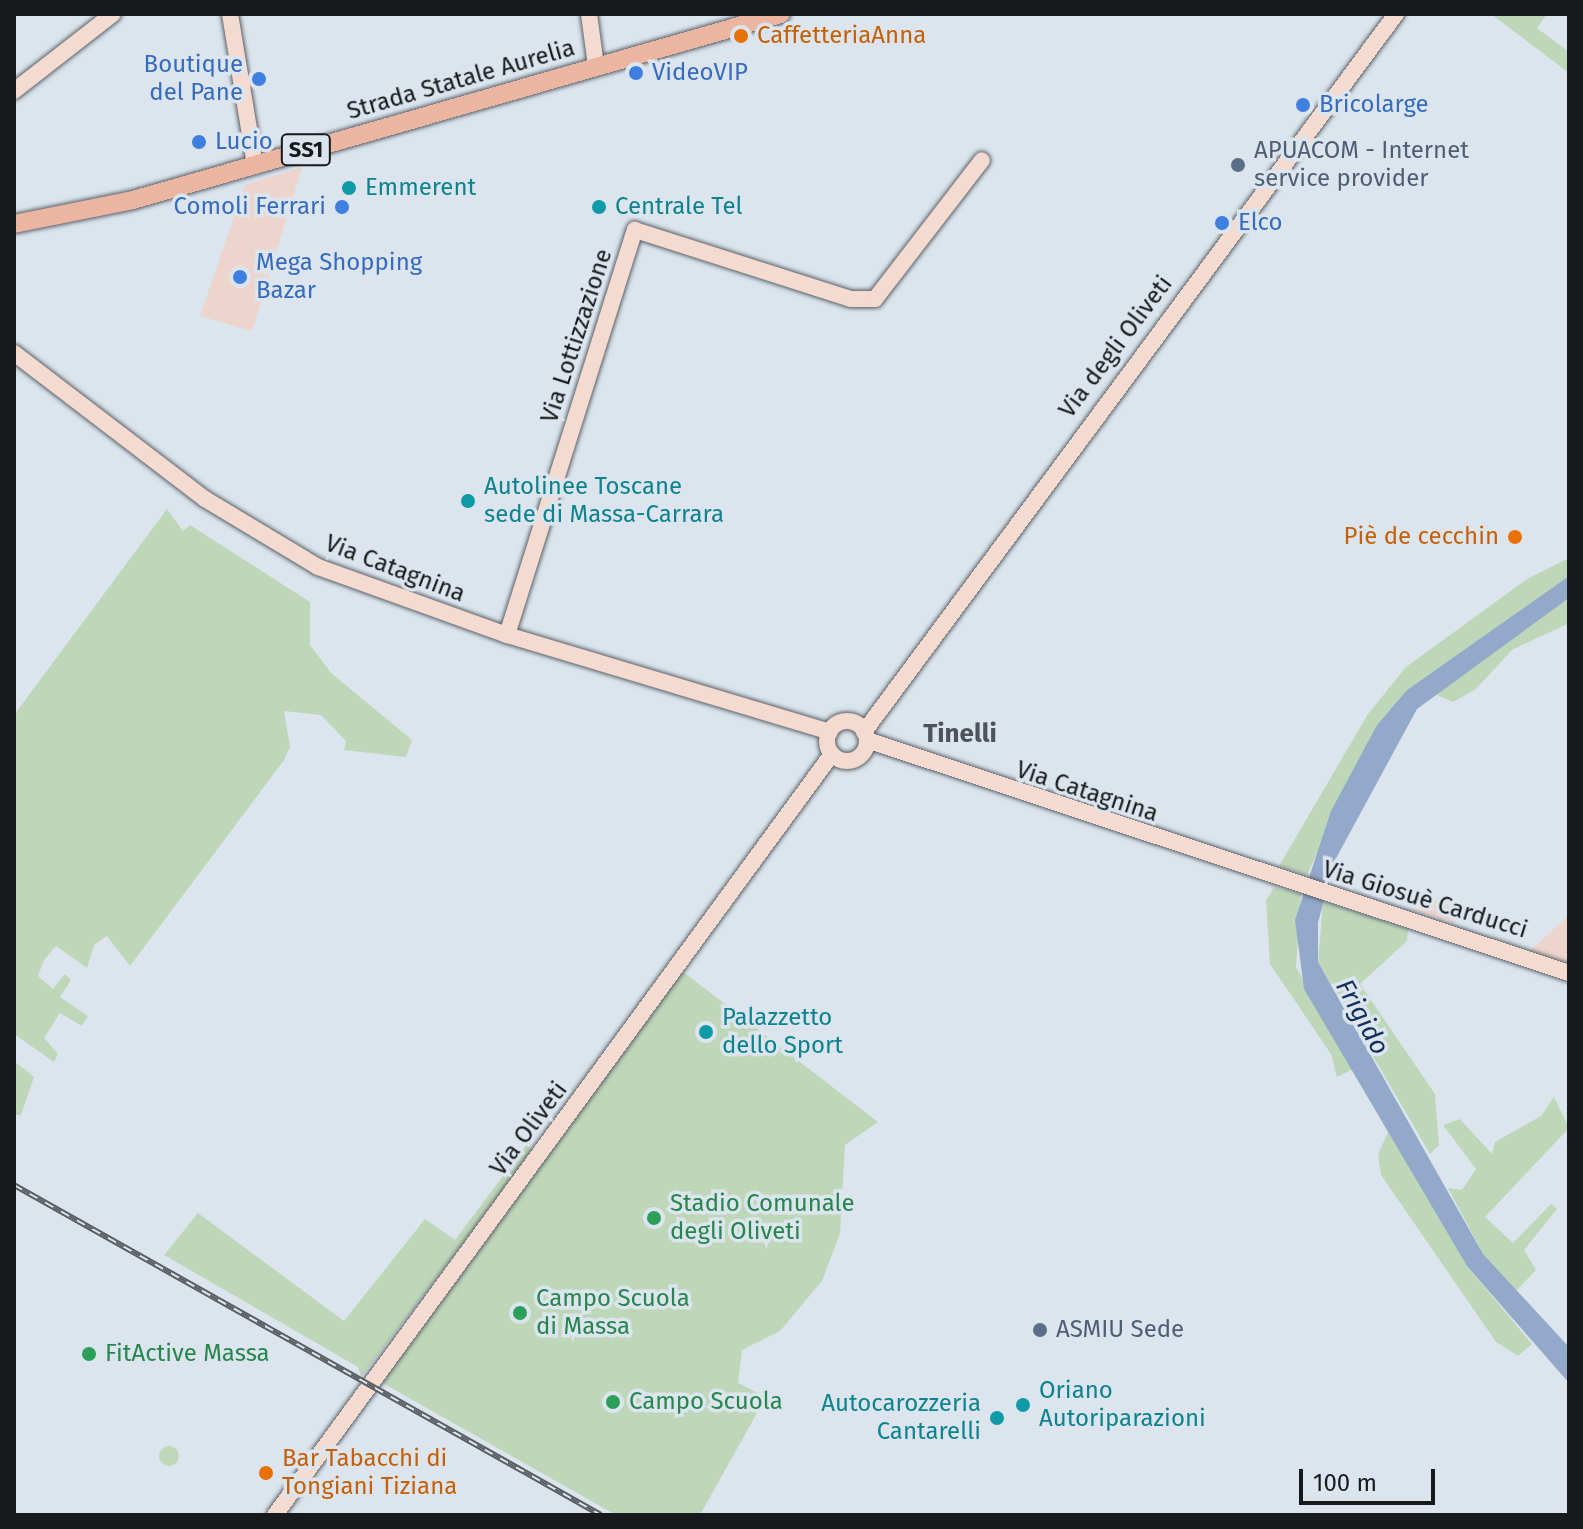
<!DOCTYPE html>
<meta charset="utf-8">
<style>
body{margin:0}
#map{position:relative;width:1583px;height:1529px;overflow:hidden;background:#dce5ed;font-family:"Fira Sans",sans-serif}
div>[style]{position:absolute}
.commercial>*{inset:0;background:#edd4cc;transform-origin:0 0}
.green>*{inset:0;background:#bfd7b9}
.round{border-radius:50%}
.water>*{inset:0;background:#93a9ca}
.roads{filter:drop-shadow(0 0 2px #5a6269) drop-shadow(0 0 2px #5a6269)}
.secondary>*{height:16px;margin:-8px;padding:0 8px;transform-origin:8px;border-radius:8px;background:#f5dad0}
.secondary>.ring{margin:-8px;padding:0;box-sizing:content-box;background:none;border:16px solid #f5dad0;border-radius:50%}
.primary>*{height:18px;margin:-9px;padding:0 9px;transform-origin:9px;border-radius:9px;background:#ebb5a2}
.rail>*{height:6px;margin-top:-3px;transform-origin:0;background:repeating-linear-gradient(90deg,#dce5ed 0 9px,#585e62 0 18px);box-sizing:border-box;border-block:2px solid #585e62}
.dots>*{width:22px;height:22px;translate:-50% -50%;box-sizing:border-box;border:4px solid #dce5ed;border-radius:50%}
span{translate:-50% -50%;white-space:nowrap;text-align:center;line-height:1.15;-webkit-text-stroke:7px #dce5ed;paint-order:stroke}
.shield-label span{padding:2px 6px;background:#dce5ed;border:2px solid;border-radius:6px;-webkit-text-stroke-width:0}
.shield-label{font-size:22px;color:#161a1c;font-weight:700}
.food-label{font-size:24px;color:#c56008}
.left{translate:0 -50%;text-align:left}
.right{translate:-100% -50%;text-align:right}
.shop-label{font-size:24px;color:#366cbe}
.street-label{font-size:24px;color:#161a1c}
.service-label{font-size:24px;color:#4e5e75}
.culture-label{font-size:24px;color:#0d838f}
.leisure-label{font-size:24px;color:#27864d}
.neighbourhood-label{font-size:26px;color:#4c545a;font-weight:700}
.water-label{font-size:26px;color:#132e59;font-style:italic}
.frame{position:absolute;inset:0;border:16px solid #161a1c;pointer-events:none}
.scale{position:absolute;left:1299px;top:1469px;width:136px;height:36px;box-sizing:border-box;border:4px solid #161a1c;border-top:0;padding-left:10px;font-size:24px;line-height:28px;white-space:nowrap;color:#161a1c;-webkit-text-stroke:6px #dce5ed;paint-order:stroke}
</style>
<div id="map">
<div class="commercial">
<i style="clip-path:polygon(302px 167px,252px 331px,200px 316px,245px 185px)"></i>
<i style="left:1416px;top:894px;width:45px;height:16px;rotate:18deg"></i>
<i style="clip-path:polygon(1569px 915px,1569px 966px,1531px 952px,1532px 949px)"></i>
</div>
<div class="green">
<i style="clip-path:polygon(1491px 14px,1547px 14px,1537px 28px,1569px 52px,1569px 73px)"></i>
<i style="clip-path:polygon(167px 509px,183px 531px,190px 525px,310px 602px,310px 645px,331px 673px,412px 740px,406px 757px,344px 750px,346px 741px,321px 715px,284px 711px,290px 747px,284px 760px,130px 966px,107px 936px,94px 945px,87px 968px,56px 946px,44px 960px,38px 976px,53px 989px,65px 974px,71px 980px,60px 997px,88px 1016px,82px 1026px,60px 1013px,44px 1038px,58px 1054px,54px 1062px,14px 1034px,14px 715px)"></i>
<i style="clip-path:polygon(1569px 558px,1569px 576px,1407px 690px,1377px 725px,1307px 875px,1279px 866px,1368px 714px,1406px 667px,1527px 579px)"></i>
<i style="clip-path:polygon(1569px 598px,1569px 623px,1512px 650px,1476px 689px,1453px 702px,1432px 693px)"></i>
<i style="clip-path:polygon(1274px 887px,1301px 894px,1296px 967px,1353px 1069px,1337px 1077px,1331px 1054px,1270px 964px,1266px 901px)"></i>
<i style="clip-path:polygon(1323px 901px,1408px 929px,1407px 941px,1360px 984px,1435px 1094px,1439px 1145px,1430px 1154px,1318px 962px)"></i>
<i style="clip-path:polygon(682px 971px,878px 1122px,845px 1145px,840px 1233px,822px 1281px,780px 1331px,742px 1350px,738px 1383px,766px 1397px,700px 1515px,616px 1515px,379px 1381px)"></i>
<i style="clip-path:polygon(14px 1061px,34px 1077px,21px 1115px,14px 1115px)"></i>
<i style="clip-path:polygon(1554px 1097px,1569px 1128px,1485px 1217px,1513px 1243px,1551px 1204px,1557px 1209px,1524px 1250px,1536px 1270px,1516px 1291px,1483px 1254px,1448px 1188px,1462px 1190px,1476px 1169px,1443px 1125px,1460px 1119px,1492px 1154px,1495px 1142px,1541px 1116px)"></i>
<i style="clip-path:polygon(1390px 1128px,1467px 1266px,1532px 1344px,1518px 1356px,1496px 1342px,1381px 1175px,1378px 1154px)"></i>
<i style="clip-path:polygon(526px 1145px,534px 1151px,361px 1377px,358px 1367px,164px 1255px,198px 1213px,344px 1321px,425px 1219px,455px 1240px)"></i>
<i class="round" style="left:159px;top:1446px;width:20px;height:20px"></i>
</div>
<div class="water">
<i style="clip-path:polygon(1569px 576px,1569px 598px,1417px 709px,1334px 862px,1318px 923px,1318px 962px,1483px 1254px,1569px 1347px,1569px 1383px,1467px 1266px,1304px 989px,1295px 920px,1331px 811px,1377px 725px,1407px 690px)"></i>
</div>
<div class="roads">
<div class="secondary">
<i style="left:230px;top:14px;width:153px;rotate:80.6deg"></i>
<i style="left:589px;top:14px;width:52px;rotate:82.3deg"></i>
<i style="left:14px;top:91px;width:125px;rotate:-37.9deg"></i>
<i style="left:14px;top:353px;width:240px;rotate:37.4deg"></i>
<i style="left:205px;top:499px;width:132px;rotate:31deg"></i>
<i style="left:318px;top:567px;width:201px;rotate:19.8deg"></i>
<i style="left:507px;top:635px;width:337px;rotate:16.7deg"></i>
<i style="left:507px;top:635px;width:425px;rotate:-72.5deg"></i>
<i style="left:635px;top:230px;width:227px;rotate:17.7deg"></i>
<i style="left:851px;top:299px;width:24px"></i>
<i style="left:875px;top:299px;width:175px;rotate:-52.4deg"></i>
<i class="ring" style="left:827px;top:721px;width:24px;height:24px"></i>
<i style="left:864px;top:732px;width:894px;rotate:-53.46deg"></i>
<i style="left:867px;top:740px;width:740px;rotate:18.36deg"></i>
<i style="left:275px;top:1515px;width:943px;rotate:-53.8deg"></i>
</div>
<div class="primary">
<i style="left:14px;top:224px;width:121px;rotate:-11.4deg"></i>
<i style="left:133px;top:200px;width:674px;rotate:-16.02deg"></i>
</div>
</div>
<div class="rail">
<i style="left:14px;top:1185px;width:673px;rotate:29.34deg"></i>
</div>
<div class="dots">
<i style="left:741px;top:36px;background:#e8710a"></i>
<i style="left:636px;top:73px;background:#3f7fe0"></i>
<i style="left:259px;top:79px;background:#3f7fe0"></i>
<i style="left:1303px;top:105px;background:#3f7fe0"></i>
<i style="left:199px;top:142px;background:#3f7fe0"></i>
<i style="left:1238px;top:165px;background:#5c6f8a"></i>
<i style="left:349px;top:188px;background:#0f9aa8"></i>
<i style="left:342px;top:207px;background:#3f7fe0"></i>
<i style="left:599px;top:207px;background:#0f9aa8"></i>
<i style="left:1222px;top:223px;background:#3f7fe0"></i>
<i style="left:240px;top:277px;background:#3f7fe0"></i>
<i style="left:468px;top:501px;background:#0f9aa8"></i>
<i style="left:1515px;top:537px;background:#e8710a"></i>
<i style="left:706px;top:1032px;background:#0f9aa8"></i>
<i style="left:654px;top:1218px;background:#2e9e5b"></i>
<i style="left:520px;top:1313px;background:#2e9e5b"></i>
<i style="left:1040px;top:1330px;background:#5c6f8a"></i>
<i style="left:89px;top:1354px;background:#2e9e5b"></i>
<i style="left:613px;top:1402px;background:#2e9e5b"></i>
<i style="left:1023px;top:1405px;background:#0f9aa8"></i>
<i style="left:997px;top:1418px;background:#0f9aa8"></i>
<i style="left:266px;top:1473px;background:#e8710a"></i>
</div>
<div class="shield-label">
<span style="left:306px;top:150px">SS1</span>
</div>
<div class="food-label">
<span class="left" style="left:757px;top:36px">CaffetteriaAnna</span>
<span class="right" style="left:1499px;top:537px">Piè de cecchin</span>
<span class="left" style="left:282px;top:1473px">Bar Tabacchi di<br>Tongiani Tiziana</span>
</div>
<div class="shop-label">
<span class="right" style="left:243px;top:79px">Boutique<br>del Pane</span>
<span class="left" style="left:652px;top:73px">VideoVIP</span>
<span class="left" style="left:1319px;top:105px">Bricolarge</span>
<span class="left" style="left:215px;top:142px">Lucio</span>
<span class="right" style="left:326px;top:207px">Comoli Ferrari</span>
<span class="left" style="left:1238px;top:223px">Elco</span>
<span class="left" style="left:256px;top:277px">Mega Shopping<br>Bazar</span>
</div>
<div class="street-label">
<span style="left:461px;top:80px;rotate:-16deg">Strada Statale Aurelia</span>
<span style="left:577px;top:336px;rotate:-72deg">Via Lottizzazione</span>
<span style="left:1116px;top:347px;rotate:-53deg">Via degli Oliveti</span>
<span style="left:395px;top:569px;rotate:21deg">Via Catagnina</span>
<span style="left:1087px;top:792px;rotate:18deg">Via Catagnina</span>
<span style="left:1425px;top:900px;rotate:17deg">Via Giosuè Carducci</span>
<span style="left:529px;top:1129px;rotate:-53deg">Via Oliveti</span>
</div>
<div class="service-label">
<span class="left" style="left:1254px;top:165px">APUACOM - Internet<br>service provider</span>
<span class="left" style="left:1056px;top:1330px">ASMIU Sede</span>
</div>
<div class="culture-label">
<span class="left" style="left:365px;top:188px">Emmerent</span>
<span class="left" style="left:615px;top:207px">Centrale Tel</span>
<span class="left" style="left:484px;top:501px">Autolinee Toscane<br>sede di Massa-Carrara</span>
<span class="left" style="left:722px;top:1032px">Palazzetto<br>dello Sport</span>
<span class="left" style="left:1039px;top:1405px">Oriano<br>Autoriparazioni</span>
<span class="right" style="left:981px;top:1418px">Autocarozzeria<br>Cantarelli</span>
</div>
<div class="leisure-label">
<span class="left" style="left:670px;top:1218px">Stadio Comunale<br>degli Oliveti</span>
<span class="left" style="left:536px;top:1313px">Campo Scuola<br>di Massa</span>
<span class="left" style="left:105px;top:1354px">FitActive Massa</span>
<span class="left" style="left:629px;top:1402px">Campo Scuola</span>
</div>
<div class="neighbourhood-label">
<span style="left:960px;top:734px">Tinelli</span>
</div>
<div class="water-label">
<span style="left:1362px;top:1017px;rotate:61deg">Frigido</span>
</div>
<div class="frame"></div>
<div class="scale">100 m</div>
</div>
